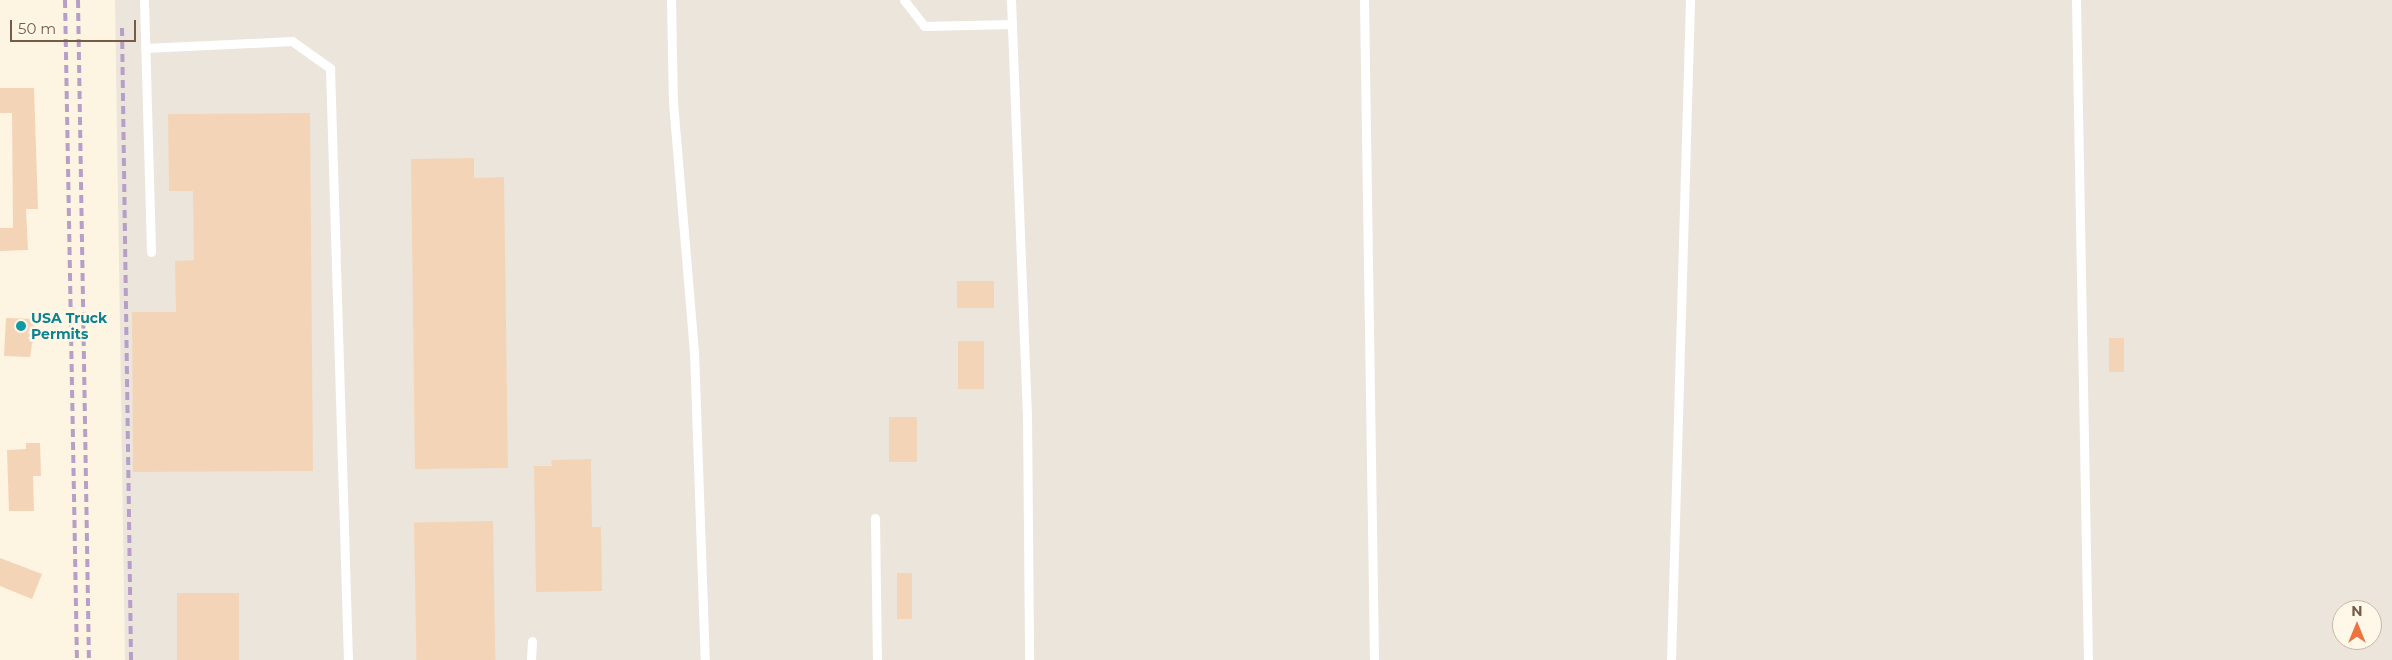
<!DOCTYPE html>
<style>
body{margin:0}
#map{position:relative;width:2392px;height:660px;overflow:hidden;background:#fdf4e1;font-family:Montserrat,sans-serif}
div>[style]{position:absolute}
.industrial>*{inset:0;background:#ece5dc}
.building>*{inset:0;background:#f4d4b7;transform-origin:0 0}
.lane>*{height:9px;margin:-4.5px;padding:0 4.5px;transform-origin:4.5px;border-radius:4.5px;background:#fff}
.rail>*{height:4px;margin-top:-2px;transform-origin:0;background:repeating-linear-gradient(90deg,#b79fc7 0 8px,transparent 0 13px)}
.dots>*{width:14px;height:14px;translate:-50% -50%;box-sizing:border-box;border:2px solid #fff8e8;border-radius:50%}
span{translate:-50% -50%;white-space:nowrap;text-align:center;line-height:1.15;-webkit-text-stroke:5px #fff8e8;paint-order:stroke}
.culture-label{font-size:14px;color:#0d838f;font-weight:700}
.left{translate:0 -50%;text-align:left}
.north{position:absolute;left:2332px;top:600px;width:50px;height:50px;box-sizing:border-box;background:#fff8e8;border:1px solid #c8b9a7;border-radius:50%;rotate:0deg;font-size:14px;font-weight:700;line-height:20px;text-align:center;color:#765b46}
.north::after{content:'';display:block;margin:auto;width:18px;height:22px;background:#ef733e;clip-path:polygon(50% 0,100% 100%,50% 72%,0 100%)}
.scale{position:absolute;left:10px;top:20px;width:126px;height:22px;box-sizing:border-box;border:2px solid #765b46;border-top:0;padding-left:6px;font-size:15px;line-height:18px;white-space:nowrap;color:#765b46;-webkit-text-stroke:4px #fff8e8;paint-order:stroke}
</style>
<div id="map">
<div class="industrial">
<i style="clip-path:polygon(evenodd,115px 0,2392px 0,2392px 660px,125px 660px,115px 0,2342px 610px,2372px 610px,2372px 640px,2342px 640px,2342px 610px)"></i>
</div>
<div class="building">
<i style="clip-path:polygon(0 88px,34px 88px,38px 209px,26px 209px,28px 250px,0 251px,0 228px,13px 228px,12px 113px,0 113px)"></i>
<i style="clip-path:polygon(310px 113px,313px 471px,133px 472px,132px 312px,176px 312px,175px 261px,194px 260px,193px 191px,169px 191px,168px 114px)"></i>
<i style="clip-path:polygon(474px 158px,474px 178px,504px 177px,508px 468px,415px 469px,411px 159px)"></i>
<i style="left:957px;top:281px;width:37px;height:27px"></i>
<i style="clip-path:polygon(6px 318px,36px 319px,30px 357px,4px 356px)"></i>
<i style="left:2109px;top:338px;width:15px;height:34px"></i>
<i style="left:958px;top:341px;width:26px;height:48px"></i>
<i style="left:889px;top:417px;width:28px;height:45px"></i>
<i style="clip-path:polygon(26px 443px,40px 443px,41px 476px,33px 476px,34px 511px,9px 511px,7px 450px,26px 449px)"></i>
<i style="clip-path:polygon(591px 459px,592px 527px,601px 527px,602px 591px,536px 592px,534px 466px,552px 466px,551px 460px)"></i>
<i style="left:493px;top:521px;width:139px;height:79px;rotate:89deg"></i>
<i style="clip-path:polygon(0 558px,42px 574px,32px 599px,0 586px)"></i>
<i style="left:897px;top:573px;width:15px;height:46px"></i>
<i style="left:177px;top:593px;width:62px;height:67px"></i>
</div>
<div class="lane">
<i style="left:144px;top:0;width:252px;rotate:88.4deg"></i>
<i style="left:671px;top:0;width:102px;rotate:88.9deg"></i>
<i style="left:673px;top:102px;width:250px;rotate:85.2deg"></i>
<i style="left:694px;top:351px;width:309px;rotate:88deg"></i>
<i style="left:904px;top:0;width:33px;rotate:52deg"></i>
<i style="left:924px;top:26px;width:88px;rotate:-1.3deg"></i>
<i style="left:1011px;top:0;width:415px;rotate:87.8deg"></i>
<i style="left:1027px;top:415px;width:245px;rotate:89.5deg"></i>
<i style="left:1364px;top:0;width:660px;rotate:89.13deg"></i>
<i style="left:2076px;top:0;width:660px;rotate:88.96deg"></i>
<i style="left:145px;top:48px;width:147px;rotate:-2.7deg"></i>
<i style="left:292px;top:41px;width:47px;rotate:35.4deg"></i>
<i style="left:330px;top:68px;width:592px;rotate:88.26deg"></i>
<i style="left:875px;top:518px;width:142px;rotate:89.2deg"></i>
<i style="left:531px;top:660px;width:19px;rotate:-87deg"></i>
<i style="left:1671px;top:660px;width:660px;rotate:-88.35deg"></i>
</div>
<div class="rail">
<i style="left:65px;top:0;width:660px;rotate:88.96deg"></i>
<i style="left:78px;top:0;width:660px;rotate:89.05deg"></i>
<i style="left:122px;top:28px;width:632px;rotate:89.18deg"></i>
</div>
<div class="dots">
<i style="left:21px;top:326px;background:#0f9aa8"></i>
</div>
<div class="culture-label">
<span class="left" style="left:31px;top:326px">USA Truck<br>Permits</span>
</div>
<div class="north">N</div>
<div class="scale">50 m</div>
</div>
